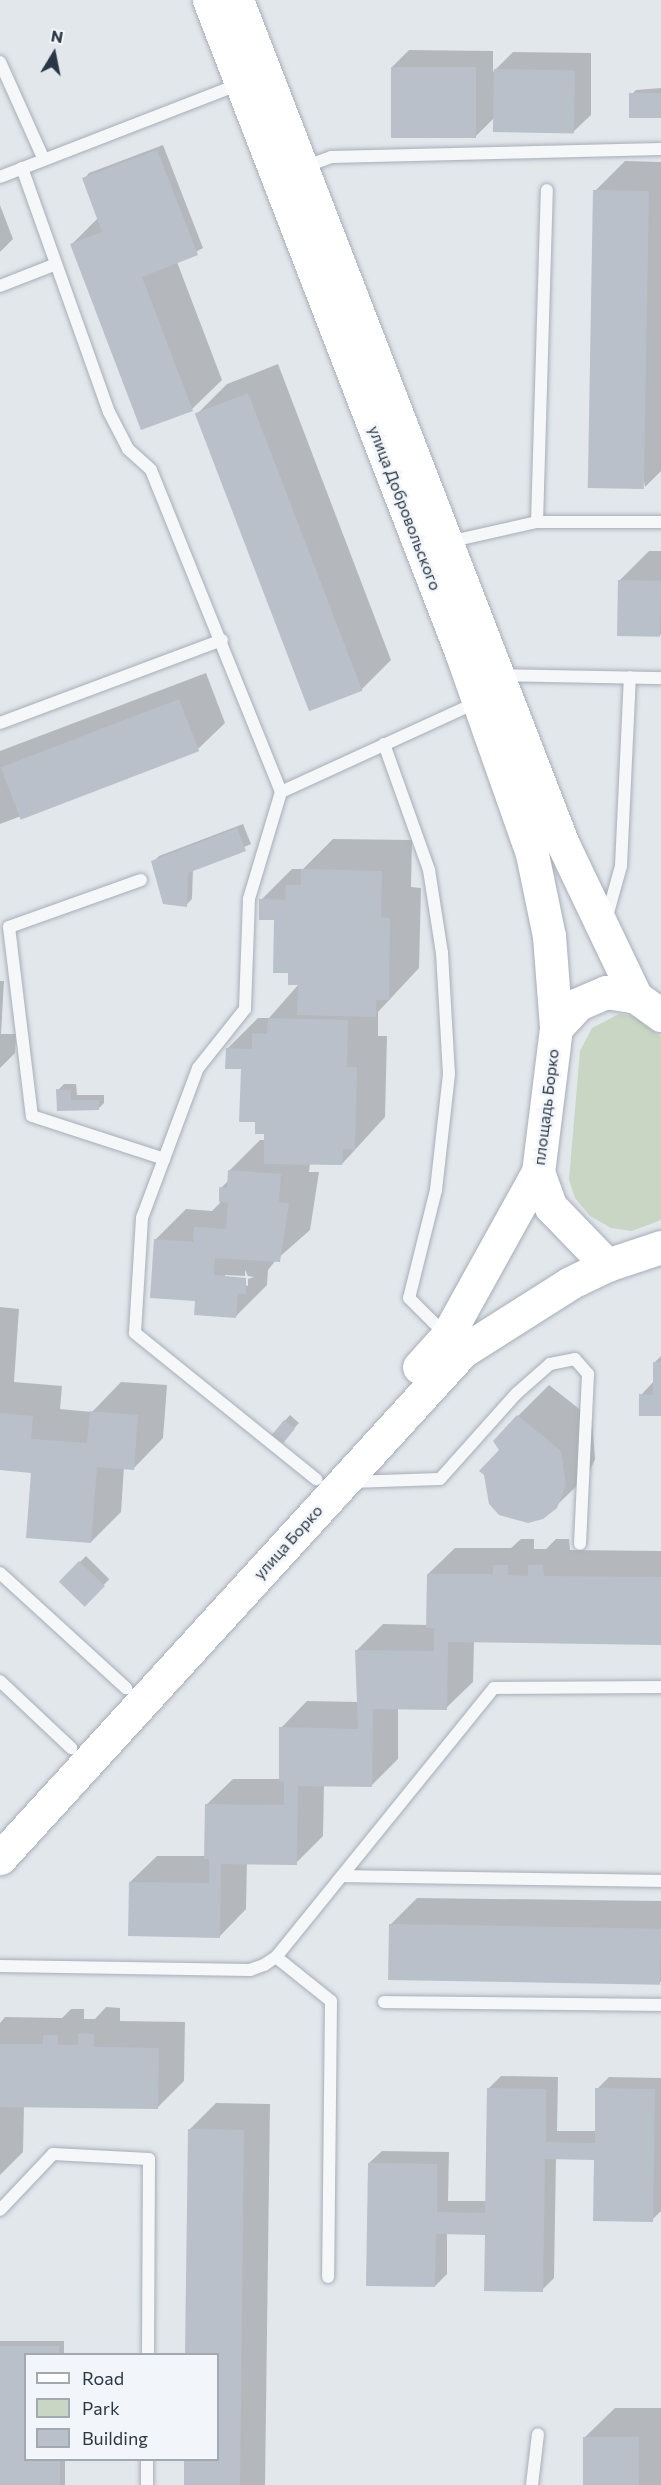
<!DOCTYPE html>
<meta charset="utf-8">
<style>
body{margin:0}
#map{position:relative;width:661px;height:2485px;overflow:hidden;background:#e2e7ec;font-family:Commissioner,sans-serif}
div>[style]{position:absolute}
.green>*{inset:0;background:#c9d6c3}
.shadow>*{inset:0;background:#0003;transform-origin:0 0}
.building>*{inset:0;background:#b9c0ca;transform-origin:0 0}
.roads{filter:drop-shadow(0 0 2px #a7aeb7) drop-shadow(0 0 2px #a7aeb7)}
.lane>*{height:12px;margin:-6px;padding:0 6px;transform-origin:6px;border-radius:6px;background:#f5f7f9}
.secondary>*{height:33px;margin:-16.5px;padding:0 16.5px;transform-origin:16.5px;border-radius:16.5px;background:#fff}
span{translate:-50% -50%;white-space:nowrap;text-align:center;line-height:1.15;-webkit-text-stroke:5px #f2f5f9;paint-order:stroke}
.street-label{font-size:16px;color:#293645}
.legend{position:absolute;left:24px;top:2353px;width:195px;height:108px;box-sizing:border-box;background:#f2f5f9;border:2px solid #a2a9b1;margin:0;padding:8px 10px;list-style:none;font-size:18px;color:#293645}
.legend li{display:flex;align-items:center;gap:12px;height:30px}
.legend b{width:30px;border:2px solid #a2a9b1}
.north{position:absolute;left:24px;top:24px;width:60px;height:60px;-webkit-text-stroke:4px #f2f5f9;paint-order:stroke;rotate:10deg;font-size:16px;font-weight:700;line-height:24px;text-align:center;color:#293645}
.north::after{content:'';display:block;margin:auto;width:21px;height:27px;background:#293645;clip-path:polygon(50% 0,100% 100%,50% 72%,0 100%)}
</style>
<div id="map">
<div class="green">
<i style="clip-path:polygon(619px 1014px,638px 1017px,661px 1037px,661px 1220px,632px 1231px,611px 1228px,590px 1216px,575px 1198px,569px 1180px,580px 1051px,592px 1028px)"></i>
</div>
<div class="shadow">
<i style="clip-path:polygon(409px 50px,493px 51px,493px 72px,513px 52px,591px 53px,591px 115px,573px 132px,495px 117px,475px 137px,392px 67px)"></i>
<i style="clip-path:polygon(661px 88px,661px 116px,630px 96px,636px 90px)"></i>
<i style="clip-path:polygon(163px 145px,203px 248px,177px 262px,222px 380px,192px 409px,71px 245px,98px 218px,84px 179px,89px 173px)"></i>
<i style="clip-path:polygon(625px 161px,661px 162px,661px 471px,645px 487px,595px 191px)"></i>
<i style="clip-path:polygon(0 205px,13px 239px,0 252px)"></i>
<i style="clip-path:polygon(278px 364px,391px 660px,361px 690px,197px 414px,227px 384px)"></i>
<i style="clip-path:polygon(649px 551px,661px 551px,661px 635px,619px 581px)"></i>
<i style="clip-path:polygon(206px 673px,225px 723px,198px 749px,0 824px,0 751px)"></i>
<i style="clip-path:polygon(243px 824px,251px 844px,193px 869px,192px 899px,186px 905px,153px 862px,159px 856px)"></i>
<i style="clip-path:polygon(evenodd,333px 839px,412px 840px,411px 887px,421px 888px,419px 968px,378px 1012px,378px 1036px,387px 1036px,385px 1117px,342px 1164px,310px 1163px,309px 1172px,319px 1172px,310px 1230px,276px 1260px,268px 1270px,267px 1285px,236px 1316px,197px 1299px,155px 1240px,186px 1209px,212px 1211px,220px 1203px,221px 1188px,229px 1180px,229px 1171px,260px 1140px,266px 1140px,242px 1068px,227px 1049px,258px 1018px,269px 1018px,299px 984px,290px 972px,276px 919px,261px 900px,292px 869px,303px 869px,333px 839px,245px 1270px,248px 1276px,254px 1277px,248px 1279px,248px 1286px,225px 1278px,225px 1275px,245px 1276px,245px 1270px)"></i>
<i style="clip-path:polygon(0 981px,4px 981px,1px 1034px,16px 1034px,15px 1053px,0 1068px)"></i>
<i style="clip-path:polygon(64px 1084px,76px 1084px,77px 1095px,104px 1095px,104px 1103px,98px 1109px,58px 1109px,58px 1090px)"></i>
<i style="clip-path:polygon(0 1307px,19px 1309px,14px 1382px,62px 1386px,60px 1409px,92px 1412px,121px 1382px,167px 1385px,163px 1438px,134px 1468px,124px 1467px,121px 1512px,91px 1542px,33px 1472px,0 1469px)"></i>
<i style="clip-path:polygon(661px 1356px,661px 1415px,641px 1395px,654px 1381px,655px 1362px)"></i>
<i style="clip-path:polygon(549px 1385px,592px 1419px,595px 1459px,588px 1475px,556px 1506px,501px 1451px,518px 1416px)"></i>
<i style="left:290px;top:1415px;width:12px;height:25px;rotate:42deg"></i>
<i style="clip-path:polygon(521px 1539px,534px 1539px,534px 1549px,546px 1549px,556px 1539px,569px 1539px,570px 1550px,661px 1551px,661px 1643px,474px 1641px,473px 1682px,446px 1708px,398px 1708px,398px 1759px,371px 1786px,324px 1785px,323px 1836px,296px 1863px,247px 1862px,246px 1909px,220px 1936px,130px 1882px,157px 1856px,206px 1856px,206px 1805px,233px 1779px,280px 1779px,281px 1728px,307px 1701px,359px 1702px,356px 1651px,383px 1624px,428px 1625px,428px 1574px,455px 1548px,511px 1548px)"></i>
<i style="left:86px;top:1556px;width:33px;height:36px;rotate:45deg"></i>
<i style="clip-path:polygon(417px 1898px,661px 1901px,661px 1982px,390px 1925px)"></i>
<i style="clip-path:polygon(106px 2007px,120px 2008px,120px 2021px,185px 2022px,184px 2081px,158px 2107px,24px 2106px,23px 2152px,0 2175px,0 2023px,5px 2017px,62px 2018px,71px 2009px,84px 2009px,84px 2019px,95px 2019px)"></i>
<i style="clip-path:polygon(501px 2076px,558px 2077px,557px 2131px,596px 2131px,597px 2089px,609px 2077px,661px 2078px,661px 2211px,652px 2220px,596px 2159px,556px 2158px,554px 2278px,542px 2290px,486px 2234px,447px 2233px,447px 2274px,435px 2286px,369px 2163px,382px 2151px,449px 2152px,448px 2201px,487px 2201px,489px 2088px)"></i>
<i style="clip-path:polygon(216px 2103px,270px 2104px,265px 2485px,185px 2485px,186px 2460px,218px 2460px,218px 2354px,187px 2354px,189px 2130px)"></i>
<i style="clip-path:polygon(0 2341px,64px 2341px,64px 2354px,26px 2354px,26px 2460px,65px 2460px,65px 2485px,0 2485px)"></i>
<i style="clip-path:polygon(615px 2408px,661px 2408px,661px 2485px,584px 2485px,585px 2437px)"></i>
</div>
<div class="building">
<i style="left:391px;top:67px;width:85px;height:71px"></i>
<i style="left:494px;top:69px;width:81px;height:63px;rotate:1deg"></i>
<i style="left:661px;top:93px;width:25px;height:32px;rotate:90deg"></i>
<i style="clip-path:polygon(157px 150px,198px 255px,142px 277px,193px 411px,141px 430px,70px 244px,102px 232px,82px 178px)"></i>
<i style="left:593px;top:190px;width:56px;height:298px;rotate:1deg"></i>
<i style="left:248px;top:393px;width:319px;height:57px;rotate:69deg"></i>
<i style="left:618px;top:580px;width:43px;height:56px;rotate:1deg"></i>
<i style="left:179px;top:699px;width:56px;height:191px;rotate:69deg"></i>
<i style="clip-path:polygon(237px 828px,246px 851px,188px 873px,187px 907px,163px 904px,151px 861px)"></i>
<i style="clip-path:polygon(301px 869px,382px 871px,381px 917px,390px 918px,389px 1000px,376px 1000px,376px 1017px,297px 1015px,298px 985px,288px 985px,288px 973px,273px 973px,274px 920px,259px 920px,259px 899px,285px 900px,286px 885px,301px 885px)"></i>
<i style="clip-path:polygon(268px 1018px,348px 1020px,347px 1067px,357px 1067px,355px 1150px,343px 1149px,342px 1165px,264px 1164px,264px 1134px,255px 1134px,255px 1122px,239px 1122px,241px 1069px,225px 1069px,226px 1048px,252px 1049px,252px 1033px,267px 1034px)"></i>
<i style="clip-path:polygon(56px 1089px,71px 1090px,71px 1100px,99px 1100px,99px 1110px,57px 1111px)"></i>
<i style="clip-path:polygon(228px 1170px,281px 1174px,279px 1202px,289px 1203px,280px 1262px,215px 1258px,214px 1275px,246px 1278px,246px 1294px,238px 1294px,236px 1318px,194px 1315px,195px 1301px,150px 1298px,154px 1239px,193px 1242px,194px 1227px,226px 1229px,228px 1203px,219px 1202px,219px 1187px,227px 1188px)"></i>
<i style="clip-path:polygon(653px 1362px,661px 1362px,661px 1416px,639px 1416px,639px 1394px,653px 1395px)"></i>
<i style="clip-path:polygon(90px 1411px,138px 1415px,134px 1470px,97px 1467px,91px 1543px,26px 1538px,31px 1473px,0 1470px,0 1413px,33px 1416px,31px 1439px,87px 1443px)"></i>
<i style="clip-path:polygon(517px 1415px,561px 1451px,566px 1485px,557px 1508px,543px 1519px,528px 1523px,499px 1515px,489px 1504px,484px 1475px,479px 1471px,499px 1450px,493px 1441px)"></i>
<i style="left:284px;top:1420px;width:14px;height:19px;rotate:39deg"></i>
<i style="left:79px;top:1561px;width:36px;height:29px;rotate:44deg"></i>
<i style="clip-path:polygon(493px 1565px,508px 1565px,508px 1575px,528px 1576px,528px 1565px,543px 1565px,544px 1576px,661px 1577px,661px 1645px,448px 1642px,447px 1710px,373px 1709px,372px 1787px,298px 1786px,297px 1865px,221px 1864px,220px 1938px,128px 1936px,129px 1882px,209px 1883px,209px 1859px,204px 1859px,205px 1804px,284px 1805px,284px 1782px,279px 1781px,279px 1727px,358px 1729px,355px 1650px,434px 1651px,434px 1628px,426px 1628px,427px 1574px,493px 1574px)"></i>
<i style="left:389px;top:1924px;width:272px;height:56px;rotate:1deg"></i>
<i style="clip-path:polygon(78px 2033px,94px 2034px,94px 2047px,159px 2048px,158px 2109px,0 2107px,0 2044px,43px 2044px,43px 2035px,58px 2035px,58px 2045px,78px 2045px)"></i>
<i style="clip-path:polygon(487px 2088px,546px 2089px,546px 2142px,595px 2143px,595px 2088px,655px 2089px,653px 2222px,593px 2221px,594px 2160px,545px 2159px,543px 2292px,484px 2291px,485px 2235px,436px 2234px,435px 2287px,366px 2286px,368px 2163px,437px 2164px,437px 2212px,485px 2213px)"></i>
<i style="clip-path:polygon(188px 2129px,244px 2130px,240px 2485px,184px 2485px,184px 2460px,218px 2460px,218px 2354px,185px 2354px)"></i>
<i style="clip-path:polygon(0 2346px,59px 2346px,59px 2354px,26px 2354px,26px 2460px,60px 2460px,60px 2485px,0 2485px)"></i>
<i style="left:583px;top:2437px;width:56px;height:48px"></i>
</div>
<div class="roads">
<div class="lane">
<i style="left:0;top:62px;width:107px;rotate:65.8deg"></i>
<i style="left:22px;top:168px;width:259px;rotate:70.4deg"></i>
<i style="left:109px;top:412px;width:42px;rotate:62.8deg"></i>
<i style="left:128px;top:449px;width:31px;rotate:42deg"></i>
<i style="left:151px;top:470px;width:347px;rotate:68deg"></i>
<i style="left:281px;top:792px;width:112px;rotate:106.7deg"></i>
<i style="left:249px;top:899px;width:110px;rotate:92.1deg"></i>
<i style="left:245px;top:1009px;width:75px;rotate:128.5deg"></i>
<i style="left:198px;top:1068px;width:160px;rotate:110.5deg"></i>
<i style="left:142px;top:1218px;width:115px;rotate:93.5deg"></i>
<i style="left:135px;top:1333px;width:233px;rotate:38.9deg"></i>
<i style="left:301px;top:168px;width:32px;rotate:-20deg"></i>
<i style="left:331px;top:157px;width:330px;rotate:-1.4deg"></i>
<i style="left:0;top:177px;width:257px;rotate:-21.2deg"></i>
<i style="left:0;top:286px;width:60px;rotate:-21.4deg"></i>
<i style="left:537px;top:522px;width:332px;rotate:-88.3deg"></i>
<i style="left:448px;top:542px;width:91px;rotate:-12.7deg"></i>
<i style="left:537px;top:522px;width:124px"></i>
<i style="left:499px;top:675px;width:162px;rotate:1.1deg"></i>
<i style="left:0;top:723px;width:237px;rotate:-20.5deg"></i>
<i style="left:384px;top:744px;width:134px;rotate:70.3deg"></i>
<i style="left:429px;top:870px;width:84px;rotate:81.1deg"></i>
<i style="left:442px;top:953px;width:121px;rotate:86.7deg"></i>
<i style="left:449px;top:1074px;width:117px;rotate:96.4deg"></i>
<i style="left:436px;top:1190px;width:111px;rotate:104deg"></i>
<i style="left:409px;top:1298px;width:52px;rotate:45deg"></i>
<i style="left:281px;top:792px;width:217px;rotate:-24.6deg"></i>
<i style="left:141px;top:880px;width:140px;rotate:160.4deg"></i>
<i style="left:9px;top:927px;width:190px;rotate:83.1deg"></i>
<i style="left:32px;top:1116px;width:139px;rotate:18deg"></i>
<i style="left:606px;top:920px;width:56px;rotate:-74.5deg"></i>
<i style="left:621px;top:866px;width:189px;rotate:-87.3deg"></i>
<i style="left:350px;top:1482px;width:90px;rotate:-1.9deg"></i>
<i style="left:440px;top:1479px;width:115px;rotate:-48.2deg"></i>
<i style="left:517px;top:1393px;width:44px;rotate:-41.3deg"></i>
<i style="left:550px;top:1364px;width:25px;rotate:-11deg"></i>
<i style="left:575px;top:1359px;width:20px;rotate:49deg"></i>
<i style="left:588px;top:1374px;width:170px;rotate:92.7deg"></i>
<i style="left:0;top:1573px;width:171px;rotate:42.4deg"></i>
<i style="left:0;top:1681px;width:98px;rotate:43.3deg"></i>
<i style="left:342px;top:1876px;width:319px;rotate:0.9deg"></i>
<i style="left:276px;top:1957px;width:70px;rotate:38.7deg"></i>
<i style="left:331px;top:2001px;width:276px;rotate:90.6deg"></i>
<i style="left:0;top:1966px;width:250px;rotate:0.9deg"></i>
<i style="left:250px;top:1970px;width:15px;rotate:-20deg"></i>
<i style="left:264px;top:1965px;width:14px;rotate:-34deg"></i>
<i style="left:276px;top:1957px;width:346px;rotate:-51deg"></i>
<i style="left:494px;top:1688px;width:167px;rotate:-0.3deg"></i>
<i style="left:384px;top:2002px;width:277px;rotate:0.6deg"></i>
<i style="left:0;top:2210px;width:77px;rotate:-46.6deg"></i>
<i style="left:53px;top:2154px;width:96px;rotate:3deg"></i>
<i style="left:149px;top:2159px;width:195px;rotate:90.3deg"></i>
<i style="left:147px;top:2485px;width:25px;rotate:-90deg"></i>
<i style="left:532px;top:2485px;width:51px;rotate:-83.3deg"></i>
</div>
<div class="secondary">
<i style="left:209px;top:0;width:699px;rotate:68.87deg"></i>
<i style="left:461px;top:652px;width:214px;rotate:70.6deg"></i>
<i style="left:532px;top:854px;width:84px;rotate:78.3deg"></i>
<i style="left:549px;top:936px;width:92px;rotate:85.6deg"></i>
<i style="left:556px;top:1028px;width:145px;rotate:97.1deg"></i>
<i style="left:538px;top:1172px;width:37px;rotate:70deg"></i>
<i style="left:551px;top:1207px;width:81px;rotate:46deg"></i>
<i style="left:237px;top:0;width:903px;rotate:68.89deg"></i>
<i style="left:562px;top:842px;width:172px;rotate:64.5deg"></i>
<i style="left:556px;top:1028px;width:33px;rotate:-47deg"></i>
<i style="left:578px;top:1004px;width:30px;rotate:-23deg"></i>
<i style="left:606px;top:992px;width:30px;rotate:9deg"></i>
<i style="left:636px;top:997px;width:31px;rotate:36deg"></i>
<i style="left:419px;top:1367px;width:42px;rotate:-47.9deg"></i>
<i style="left:447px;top:1336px;width:188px;rotate:-61deg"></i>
<i style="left:0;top:1858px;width:687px;rotate:-47.6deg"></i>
<i style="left:463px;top:1351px;width:127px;rotate:-32.4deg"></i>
<i style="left:570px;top:1283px;width:41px;rotate:-25.9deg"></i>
<i style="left:607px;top:1265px;width:57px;rotate:-18.4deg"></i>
</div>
</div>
<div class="street-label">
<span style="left:405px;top:508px;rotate:69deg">улица Добровольского</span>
<span style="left:546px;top:1107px;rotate:-83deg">площадь Борко</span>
<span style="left:288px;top:1542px;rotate:-48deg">улица Борко</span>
</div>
<ul class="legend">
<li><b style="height:8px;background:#fff"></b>Road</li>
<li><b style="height:16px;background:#c9d6c3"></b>Park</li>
<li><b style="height:16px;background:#b9c0ca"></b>Building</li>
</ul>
<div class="north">N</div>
</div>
